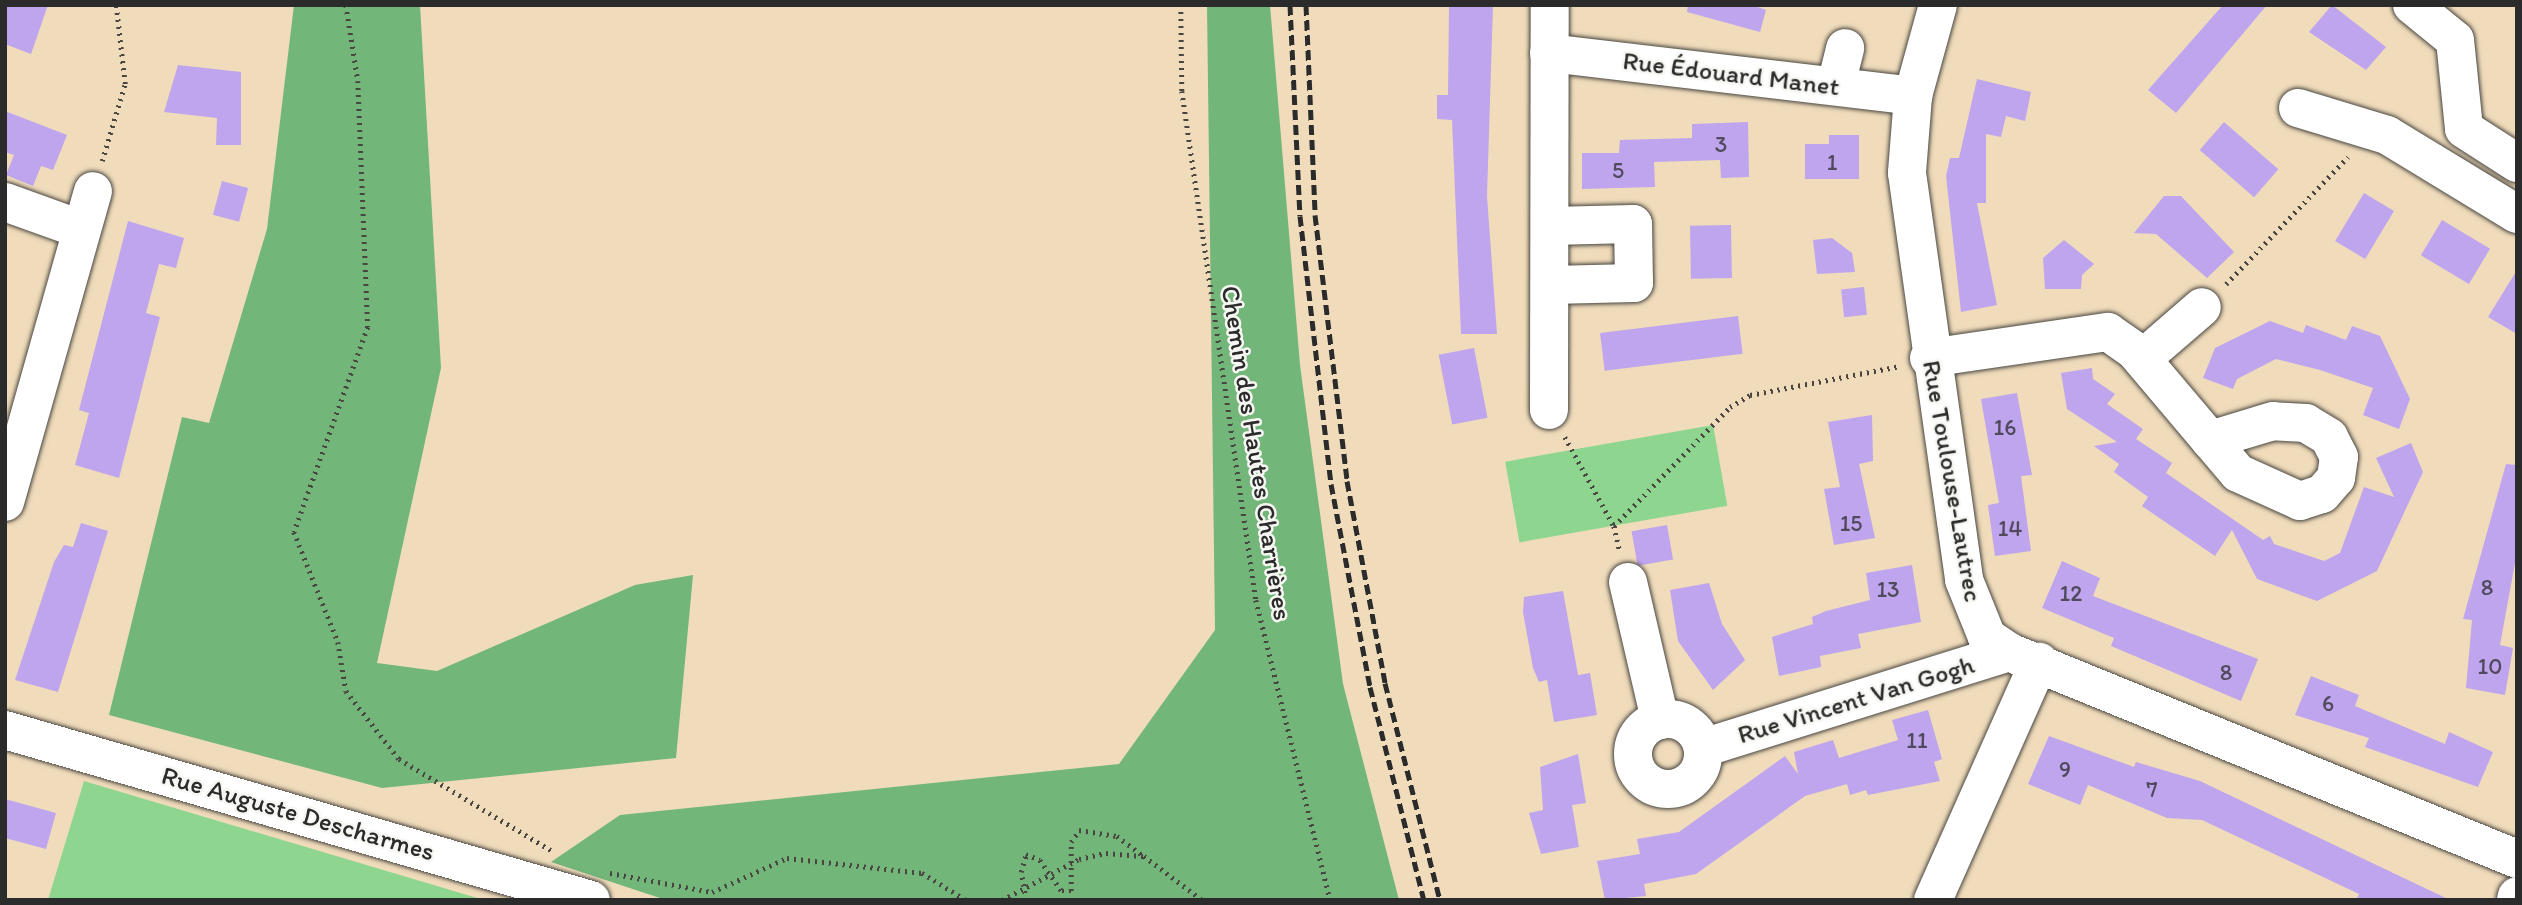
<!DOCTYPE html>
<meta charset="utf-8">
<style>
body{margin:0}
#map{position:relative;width:2522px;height:905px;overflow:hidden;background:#f0dcbb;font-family:Itim,sans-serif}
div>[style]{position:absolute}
.green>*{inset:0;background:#8ed590;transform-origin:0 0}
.forest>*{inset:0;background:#72b67a}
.building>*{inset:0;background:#bea5ee;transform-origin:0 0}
.path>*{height:4.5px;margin-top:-2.25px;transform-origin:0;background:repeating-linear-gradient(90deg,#494641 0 2px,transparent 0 7px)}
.roads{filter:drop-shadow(0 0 2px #494641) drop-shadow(0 0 2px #494641)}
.minor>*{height:38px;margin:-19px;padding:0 19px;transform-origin:19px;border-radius:19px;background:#fff}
.minor>.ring{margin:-19px;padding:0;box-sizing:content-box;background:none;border:38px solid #fff;border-radius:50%}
.rail>*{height:5px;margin-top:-2.5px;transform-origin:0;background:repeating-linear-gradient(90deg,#2b2b2b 0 10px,transparent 0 15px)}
span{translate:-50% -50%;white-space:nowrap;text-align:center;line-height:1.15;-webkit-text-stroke:5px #f6f6f2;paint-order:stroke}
.number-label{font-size:23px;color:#504a5c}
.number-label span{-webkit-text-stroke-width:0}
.street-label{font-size:26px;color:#2b2b2b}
.frame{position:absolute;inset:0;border:7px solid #2b2b2b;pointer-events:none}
</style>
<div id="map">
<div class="green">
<i style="left:1713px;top:425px;width:82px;height:211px;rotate:80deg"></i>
<i style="clip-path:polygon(84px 781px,484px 900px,48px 900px)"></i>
</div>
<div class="forest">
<i style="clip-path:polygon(294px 5px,420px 5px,441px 368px,377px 663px,437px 671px,635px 585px,693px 575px,676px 758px,382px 788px,109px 715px,182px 417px,209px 423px,267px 229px)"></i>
<i style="clip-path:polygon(1207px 5px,1270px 5px,1300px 365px,1343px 684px,1399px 900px,666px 900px,551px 862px,620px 815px,1119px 764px,1215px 630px)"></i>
</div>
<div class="building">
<i style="clip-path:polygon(5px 5px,48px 5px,31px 54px,5px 44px)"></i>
<i style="clip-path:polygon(1449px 5px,1493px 5px,1487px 196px,1497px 334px,1461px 334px,1452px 120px,1437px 119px,1437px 95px,1448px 95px)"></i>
<i style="clip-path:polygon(1688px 5px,1752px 5px,1766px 10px,1760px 32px,1687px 12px)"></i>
<i style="clip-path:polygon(2223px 5px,2267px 5px,2176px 113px,2148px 90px)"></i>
<i style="clip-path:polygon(2332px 5px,2386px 47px,2366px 70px,2309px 32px)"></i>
<i style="clip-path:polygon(178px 65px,241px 72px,241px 145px,216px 145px,217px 118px,164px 112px)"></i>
<i style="clip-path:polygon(1977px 79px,2031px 92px,2025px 121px,2006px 116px,2001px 137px,1986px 134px,1986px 203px,1977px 203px,1997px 305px,1961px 312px,1946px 176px,1950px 158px,1959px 158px)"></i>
<i style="clip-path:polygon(5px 111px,67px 135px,53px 170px,41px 166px,33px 186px,6px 175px,14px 155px,5px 152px)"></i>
<i style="clip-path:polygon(1748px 122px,1749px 177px,1721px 178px,1720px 160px,1654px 162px,1655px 187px,1582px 189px,1582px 153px,1619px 153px,1620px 140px,1692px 138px,1692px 124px)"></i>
<i style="left:2224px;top:122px;width:72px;height:37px;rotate:41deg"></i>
<i style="clip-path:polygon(1829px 135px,1859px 135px,1859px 179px,1805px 179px,1805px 144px,1829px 144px)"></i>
<i style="left:222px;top:181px;width:27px;height:35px;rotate:15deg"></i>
<i style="left:2364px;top:193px;width:35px;height:56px;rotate:31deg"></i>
<i style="clip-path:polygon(2164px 196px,2181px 196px,2234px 252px,2207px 278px,2156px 234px,2134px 233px)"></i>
<i style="left:2442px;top:220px;width:56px;height:41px;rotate:31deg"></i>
<i style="clip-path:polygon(128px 221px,184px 238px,176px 268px,159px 264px,146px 313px,160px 317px,119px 478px,75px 465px,89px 413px,79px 410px)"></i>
<i style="left:1731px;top:225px;width:53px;height:41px;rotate:89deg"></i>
<i style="clip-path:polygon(1832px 238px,1852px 253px,1855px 272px,1817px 274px,1813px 240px)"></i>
<i style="clip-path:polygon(2064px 240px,2094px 264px,2082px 275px,2081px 289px,2045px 289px,2043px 258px)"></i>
<i style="clip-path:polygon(2517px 270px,2517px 334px,2488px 317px)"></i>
<i style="left:1864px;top:287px;width:28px;height:23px;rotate:84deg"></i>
<i style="left:1738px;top:316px;width:38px;height:139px;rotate:83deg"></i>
<i style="clip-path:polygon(2270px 321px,2303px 333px,2306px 325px,2346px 340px,2352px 326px,2380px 336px,2410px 399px,2399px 429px,2363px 415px,2373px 388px,2320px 370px,2276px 359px,2237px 379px,2233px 389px,2203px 378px,2215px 348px)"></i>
<i style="left:1474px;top:348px;width:71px;height:36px;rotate:79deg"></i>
<i style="clip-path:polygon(2092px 368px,2093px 379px,2115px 394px,2107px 404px,2143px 429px,2136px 439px,2172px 463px,2166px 473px,2263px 540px,2270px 536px,2274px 544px,2324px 561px,2340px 553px,2364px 487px,2394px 497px,2376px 458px,2411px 443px,2423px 472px,2377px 571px,2317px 601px,2257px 579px,2232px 530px,2215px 556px,2142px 506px,2148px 497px,2114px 472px,2119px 464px,2094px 446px,2117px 442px,2067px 409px,2061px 373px)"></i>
<i style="clip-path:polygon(2017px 393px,2032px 475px,2021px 476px,2031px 551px,1995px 556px,1988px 505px,1999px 503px,1981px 399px)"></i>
<i style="clip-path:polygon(1872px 415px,1873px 461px,1859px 464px,1875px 538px,1834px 545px,1824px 489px,1840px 487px,1828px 422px)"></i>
<i style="clip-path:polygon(2506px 464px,2517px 465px,2517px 552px,2500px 645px,2513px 648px,2505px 695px,2466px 688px,2472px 620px,2463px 619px)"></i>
<i style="clip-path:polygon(81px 523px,108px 531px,58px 692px,15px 680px,54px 562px,64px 545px,73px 547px)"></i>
<i style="left:1667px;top:525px;width:35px;height:36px;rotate:80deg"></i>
<i style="clip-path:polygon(2062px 561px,2100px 578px,2093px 596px,2258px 659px,2241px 701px,2111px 646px,2114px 638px,2042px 608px)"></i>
<i style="clip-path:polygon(1912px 565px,1921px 622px,1858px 634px,1861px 648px,1820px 656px,1821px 667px,1779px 676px,1772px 637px,1813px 624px,1812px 617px,1826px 611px,1870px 600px,1866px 573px)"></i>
<i style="clip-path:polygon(1709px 583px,1722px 624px,1745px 660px,1713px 690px,1678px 641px,1670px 590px)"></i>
<i style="clip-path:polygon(1563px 591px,1578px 675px,1590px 673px,1597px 715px,1554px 722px,1547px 680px,1539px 682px,1533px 668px,1523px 612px,1524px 597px)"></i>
<i style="clip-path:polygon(2311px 676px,2359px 695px,2355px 706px,2445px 744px,2449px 732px,2493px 752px,2478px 787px,2365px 747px,2369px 738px,2295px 715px)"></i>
<i style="clip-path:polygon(1928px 710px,1942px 759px,1934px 762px,1940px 781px,1868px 795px,1866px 790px,1850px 795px,1847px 784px,1805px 796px,1696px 874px,1644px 884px,1646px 896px,1605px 900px,1597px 861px,1640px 854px,1637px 839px,1679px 832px,1785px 756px,1798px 774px,1794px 752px,1833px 740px,1839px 758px,1898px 740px,1892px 720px)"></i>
<i style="clip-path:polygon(2049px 736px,2134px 767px,2136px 762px,2200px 781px,2450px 900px,2356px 900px,2359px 894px,2202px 820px,2167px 818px,2088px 785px,2080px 805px,2028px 784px)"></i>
<i style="clip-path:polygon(1578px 754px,1586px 803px,1572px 805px,1579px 847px,1541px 854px,1529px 813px,1543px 810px,1540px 767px)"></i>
<i style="clip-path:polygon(5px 799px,56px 813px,46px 849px,5px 838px)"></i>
</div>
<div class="path">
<i style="left:346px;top:5px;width:77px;rotate:81deg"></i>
<i style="left:358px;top:81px;width:246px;rotate:87.7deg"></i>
<i style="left:368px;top:327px;width:218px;rotate:109.8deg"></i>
<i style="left:294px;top:532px;width:118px;rotate:68.2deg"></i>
<i style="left:338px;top:642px;width:50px;rotate:80.7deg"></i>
<i style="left:346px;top:691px;width:86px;rotate:52.1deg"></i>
<i style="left:399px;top:759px;width:181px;rotate:31deg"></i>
<i style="left:1181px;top:5px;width:86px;rotate:89.3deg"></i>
<i style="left:1182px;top:91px;width:514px;rotate:81.73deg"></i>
<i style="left:1256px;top:600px;width:309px;rotate:76.1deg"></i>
<i style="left:102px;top:161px;width:80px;rotate:-73.4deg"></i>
<i style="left:125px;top:84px;width:80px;rotate:-96.5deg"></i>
<i style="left:2226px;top:284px;width:176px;rotate:-46.2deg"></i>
<i style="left:1565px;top:437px;width:102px;rotate:61.2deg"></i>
<i style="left:1614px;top:526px;width:26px;rotate:77deg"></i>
<i style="left:1614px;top:526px;width:166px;rotate:-45.7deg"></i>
<i style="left:1730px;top:407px;width:23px;rotate:-31deg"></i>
<i style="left:1750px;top:395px;width:153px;rotate:-10.9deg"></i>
<i style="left:610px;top:873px;width:104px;rotate:10.6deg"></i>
<i style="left:712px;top:892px;width:82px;rotate:-24.4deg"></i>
<i style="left:787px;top:858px;width:136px;rotate:6.3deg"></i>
<i style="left:922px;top:873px;width:52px;rotate:31.5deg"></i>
<i style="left:1002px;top:900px;width:87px;rotate:-28deg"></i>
<i style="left:1079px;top:859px;width:28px;rotate:-13deg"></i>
<i style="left:1106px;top:853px;width:38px;rotate:5deg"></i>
<i style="left:1144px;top:856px;width:73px;rotate:37.2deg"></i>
<i style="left:1026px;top:900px;width:28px;rotate:-100deg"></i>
<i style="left:1021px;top:872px;width:19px;rotate:-74deg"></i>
<i style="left:1026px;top:854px;width:15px;rotate:23deg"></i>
<i style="left:1040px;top:860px;width:38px;rotate:55deg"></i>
<i style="left:1062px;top:891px;width:9px"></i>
<i style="left:1071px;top:891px;width:49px;rotate:-90deg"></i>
<i style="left:1071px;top:842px;width:14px;rotate:-56deg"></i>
<i style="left:1079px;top:830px;width:38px;rotate:9deg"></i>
<i style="left:1117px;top:836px;width:34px;rotate:37deg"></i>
</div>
<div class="roads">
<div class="minor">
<i style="left:1938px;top:5px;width:94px;rotate:105.4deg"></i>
<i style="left:1913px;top:96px;width:77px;rotate:94.5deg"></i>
<i style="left:1907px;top:173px;width:411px;rotate:82deg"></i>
<i style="left:1964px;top:580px;width:61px;rotate:68deg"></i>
<i style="left:1987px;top:637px;width:27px;rotate:34deg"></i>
<i style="left:2009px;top:652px;width:549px;rotate:22.17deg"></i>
<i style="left:2412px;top:5px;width:55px;rotate:39.1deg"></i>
<i style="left:2455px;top:40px;width:89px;rotate:84.2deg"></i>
<i style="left:2464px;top:129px;width:63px;rotate:32.7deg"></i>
<i style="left:1549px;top:53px;width:367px;rotate:6.7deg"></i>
<i style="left:1836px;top:85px;width:38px;rotate:-76deg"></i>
<i style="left:2298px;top:108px;width:93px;rotate:16.9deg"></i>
<i style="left:2387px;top:135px;width:152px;rotate:31.3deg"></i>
<i style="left:5px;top:202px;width:80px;rotate:19.8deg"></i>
<i style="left:1550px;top:226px;width:83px;rotate:-1.4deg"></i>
<i style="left:1633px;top:224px;width:59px;rotate:89deg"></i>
<i style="left:1634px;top:283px;width:83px;rotate:178.6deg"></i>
<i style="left:1929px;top:358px;width:181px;rotate:-8.3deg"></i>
<i style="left:2108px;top:332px;width:32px;rotate:35deg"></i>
<i style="left:2134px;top:350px;width:118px;rotate:49.8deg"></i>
<i style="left:2210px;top:440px;width:43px;rotate:49.7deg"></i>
<i style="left:2238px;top:473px;width:68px;rotate:24.3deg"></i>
<i style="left:2300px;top:501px;width:23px;rotate:-18deg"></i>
<i style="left:2322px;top:494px;width:21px;rotate:-49deg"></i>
<i style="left:2336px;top:478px;width:21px;rotate:-82deg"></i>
<i style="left:2339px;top:457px;width:22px;rotate:-117deg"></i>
<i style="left:2329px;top:437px;width:27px;rotate:-149deg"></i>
<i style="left:2306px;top:423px;width:33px;rotate:-177deg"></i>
<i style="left:2273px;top:421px;width:66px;rotate:163.2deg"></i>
<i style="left:2142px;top:359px;width:79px;rotate:-40.9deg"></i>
<i style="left:1549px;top:410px;width:405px;rotate:-89.9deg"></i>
<i style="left:5px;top:502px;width:323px;rotate:-74.2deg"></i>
<i style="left:1628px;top:582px;width:142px;rotate:76.9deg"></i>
<i class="ring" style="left:1633px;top:719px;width:32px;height:32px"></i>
<i style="left:5px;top:730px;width:610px;rotate:16.18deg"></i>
<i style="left:1703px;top:748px;width:321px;rotate:-17.4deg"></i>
<i style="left:1933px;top:900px;width:261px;rotate:-66deg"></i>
<i style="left:2516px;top:900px;width:4px;rotate:-76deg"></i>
</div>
</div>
<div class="rail">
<i style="left:1290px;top:5px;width:211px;rotate:87.3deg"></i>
<i style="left:1300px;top:216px;width:270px;rotate:83.4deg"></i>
<i style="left:1331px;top:484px;width:207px;rotate:79.1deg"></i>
<i style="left:1370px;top:687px;width:220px;rotate:75.8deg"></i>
<i style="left:1306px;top:5px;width:210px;rotate:87.5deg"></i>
<i style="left:1315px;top:215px;width:268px;rotate:83.1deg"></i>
<i style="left:1347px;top:481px;width:206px;rotate:79.3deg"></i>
<i style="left:1385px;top:683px;width:224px;rotate:75.8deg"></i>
</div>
<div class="number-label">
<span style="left:1721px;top:144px">3</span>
<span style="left:1832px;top:162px">1</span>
<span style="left:1618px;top:170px">5</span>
<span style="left:2005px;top:427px">16</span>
<span style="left:1851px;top:523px">15</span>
<span style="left:2010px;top:528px">14</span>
<span style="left:2487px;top:587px">8</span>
<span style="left:1888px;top:589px">13</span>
<span style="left:2071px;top:593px">12</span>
<span style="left:2490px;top:666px">10</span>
<span style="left:2226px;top:672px">8</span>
<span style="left:2328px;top:703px">6</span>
<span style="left:1917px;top:740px">11</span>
<span style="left:2065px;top:769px">9</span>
<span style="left:2152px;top:789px">7</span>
</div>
<div class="street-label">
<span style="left:1731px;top:74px;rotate:7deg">Rue Édouard Manet</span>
<span style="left:1256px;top:453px;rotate:81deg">Chemin des Hautes Charrières</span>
<span style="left:1952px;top:481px;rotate:80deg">Rue Toulouse-Lautrec</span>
<span style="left:1856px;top:700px;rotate:-17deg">Rue Vincent Van Gogh</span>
<span style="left:298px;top:814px;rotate:16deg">Rue Auguste Descharmes</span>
</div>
<div class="frame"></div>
</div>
